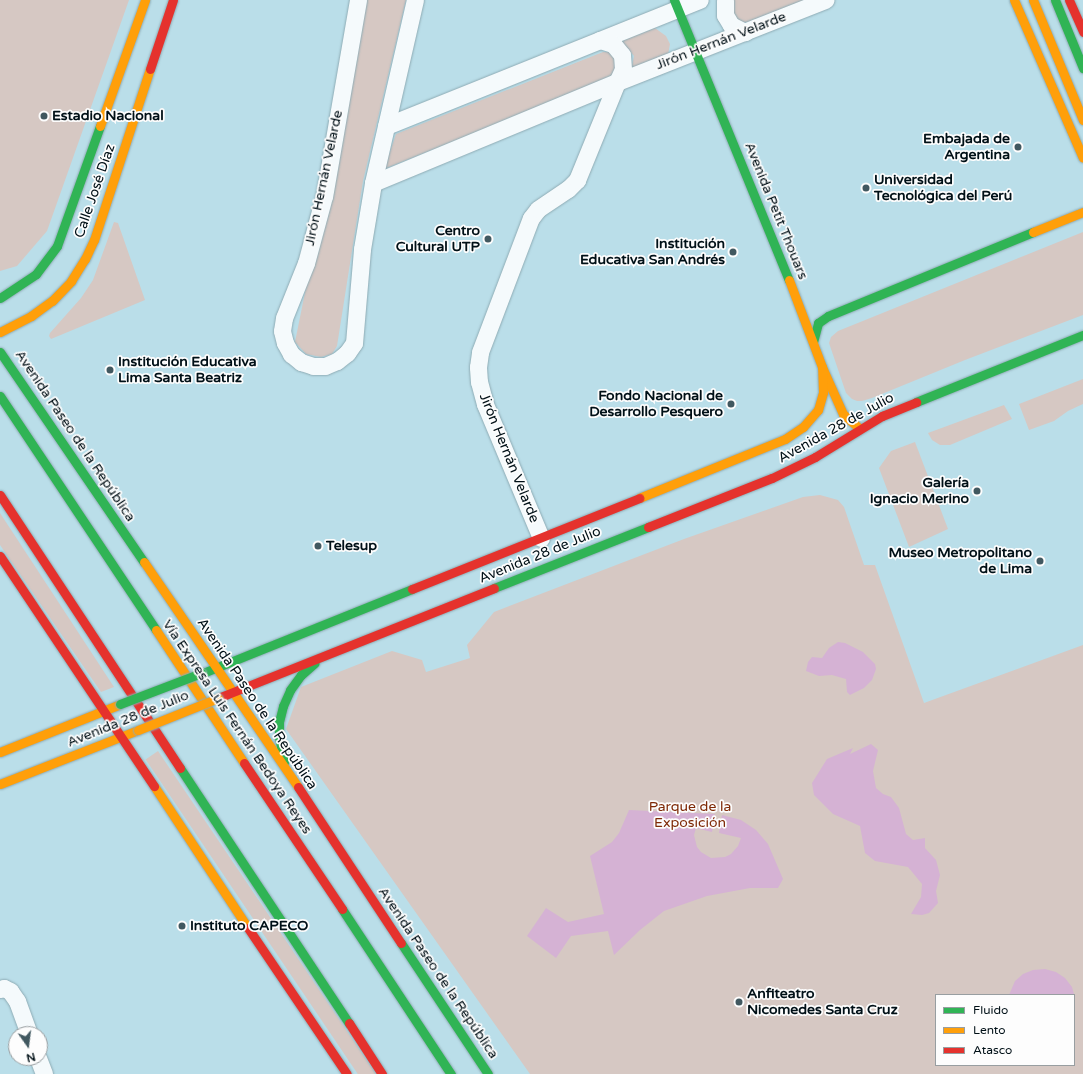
<!DOCTYPE html>
<meta charset="utf-8">
<style>
body{margin:0}
#map{position:relative;width:1083px;height:1074px;overflow:hidden;background:#badee9;font-family:"Varela Round",sans-serif}
div>[style]{position:absolute}
.green>*{inset:0;background:#d6c8c3;transform-origin:0 0}
.water>*{inset:0;background:#d5b2d4}
.roads{filter:drop-shadow(0 0 1px #8eabb4) drop-shadow(0 0 1px #8eabb4)}
.street>*{height:17px;margin:-8.5px;padding:0 8.5px;transform-origin:8.5px;border-radius:8.5px;background:#f5fafc}
.fast>*{height:9px;margin:-4.5px;padding:0 4.5px;transform-origin:4.5px;border-radius:4.5px;background:#30b455}
.slow>*{height:9px;margin:-4.5px;padding:0 4.5px;transform-origin:4.5px;border-radius:4.5px;background:#ff9f0a}
.jam>*{height:9px;margin:-4.5px;padding:0 4.5px;transform-origin:4.5px;border-radius:4.5px;background:#e5322d}
.bridges{filter:drop-shadow(0 0 1px #8eabb4) drop-shadow(0 0 1px #8eabb4)}
.fast-bridge>*{height:9px;margin:-4.5px;padding:0 4.5px;transform-origin:4.5px;border-radius:4.5px;background:#30b455}
.slow-bridge>*{height:9px;margin:-4.5px;padding:0 4.5px;transform-origin:4.5px;border-radius:4.5px;background:#ff9f0a}
.dots>*{width:11px;height:11px;translate:-50% -50%;box-sizing:border-box;border:2px solid #fdfdfd;border-radius:50%}
span{translate:-50% -50%;white-space:nowrap;text-align:center;line-height:1.15;-webkit-text-stroke:3.5px #fdfdfd;paint-order:stroke}
.street-label{font-size:14px;color:#001017}
.poi-label{font-size:14px;color:#001017;font-weight:700}
.left{translate:0 -50%;text-align:left}
.right{translate:-100% -50%;text-align:right}
.park-label{font-size:14px;color:#7e2906}
.legend{position:absolute;left:935px;top:994px;width:140px;height:72px;box-sizing:border-box;background:#fdfdfd;border:1px solid #989ea1;margin:0;padding:5px 7px;list-style:none;font-size:12px;color:#001017}
.legend li{display:flex;align-items:center;gap:8px;height:20px}
.legend b{width:20px;border:1px solid #989ea1}
.north{position:absolute;left:8px;top:1026px;width:40px;height:40px;box-sizing:border-box;background:#fdfdfd;border:1px solid #989ea1;border-radius:50%;rotate:166deg;font-size:11px;font-weight:700;line-height:16px;text-align:center;color:#001017}
.north::after{content:'';display:block;margin:auto;width:14px;height:18px;background:#415860;clip-path:polygon(50% 0,100% 100%,50% 72%,0 100%)}
</style>
<div id="map">
<div class="green">
<i style="clip-path:polygon(0 0,129px 0,47px 231px,17px 266px,0 271px)"></i>
<i style="clip-path:polygon(364px 0,406px 0,363px 181px,337px 346px,332px 354px,321px 357px,306px 354px,295px 342px)"></i>
<i style="clip-path:polygon(732px 0,805px 0,751px 21px,738px 24px,731px 16px)"></i>
<i style="clip-path:polygon(655px 28px,666px 36px,670px 44px,668px 55px,631px 70px,634px 56px,621px 41px)"></i>
<i style="clip-path:polygon(603px 52px,613px 52px,621px 62px,611px 79px,384px 169px,396px 134px)"></i>
<i style="clip-path:polygon(114px 222px,118px 223px,145px 300px,51px 339px,49px 336px,50px 333px,81px 298px,93px 280px)"></i>
<i style="clip-path:polygon(1083px 232px,1083px 315px,965px 360px,872px 398px,862px 401px,857px 401px,852px 399px,846px 393px,829px 343px,831px 337px,838px 331px)"></i>
<i style="clip-path:polygon(1083px 379px,1083px 404px,1068px 411px,1054px 421px,1029px 430px,1019px 404px)"></i>
<i style="clip-path:polygon(1004px 405px,1012px 419px,950px 445px,940px 445px,932px 440px,928px 433px)"></i>
<i style="clip-path:polygon(915px 442px,948px 529px,909px 547px,879px 468px,891px 451px)"></i>
<i style="clip-path:polygon(evenodd,820px 495px,838px 500px,844px 507px,864px 565px,875px 565px,924px 703px,1083px 645px,1083px 1074px,530px 1074px,286px 729px,301px 687px,392px 651px,422px 660px,426px 672px,470px 658px,467px 645px,494px 612px,684px 539px,803px 497px,820px 495px,936px 995px,1074px 995px,1074px 1065px,936px 1065px,936px 995px)"></i>
<i style="clip-path:polygon(0 513px,114px 687px,101px 692px,0 545px)"></i>
<i style="left:158px;top:751px;width:390px;height:15px;rotate:56deg"></i>
</div>
<div class="water">
<i style="clip-path:polygon(838px 642px,845px 643px,863px 652px,875px 664px,876px 669px,872px 680px,864px 688px,850px 695px,847px 692px,846px 679px,832px 675px,819px 676px,806px 671px,808px 662px,812px 657px,822px 658px,829px 648px)"></i>
<i style="clip-path:polygon(871px 744px,878px 750px,873px 771px,876px 788px,883px 794px,891px 797px,899px 808px,906px 834px,913px 840px,925px 838px,925px 848px,936px 860px,940px 875px,936px 891px,938px 903px,929px 913px,922px 915px,911px 914px,921px 897px,922px 884px,908px 867px,875px 861px,865px 853px,860px 826px,833px 814px,814px 795px,812px 783px,827px 759px,853px 748px,850px 754px)"></i>
<i style="clip-path:polygon(629px 810px,715px 814px,712px 832px,696px 828px,694px 835px,697px 847px,701px 852px,711px 858px,725px 857px,731px 854px,738px 846px,741px 838px,719px 833px,722px 815px,741px 820px,756px 830px,768px 844px,783px 879px,778px 888px,750px 888px,707px 896px,664px 911px,640px 930px,614px 955px,608px 931px,571px 936px,556px 958px,527px 936px,546px 908px,568px 922px,604px 914px,590px 856px,612px 842px,619px 833px)"></i>
<i style="clip-path:polygon(1045px 969px,1056px 972px,1065px 978px,1072px 987px,1075px 998px,1074px 1012px,1074px 995px,1009px 995px,1015px 981px,1023px 974px,1033px 970px)"></i>
</div>
<div class="roads">
<div class="street">
<i style="left:358px;top:0;width:199px;rotate:99.8deg"></i>
<i style="left:324px;top:196px;width:69px;rotate:105deg"></i>
<i style="left:306px;top:263px;width:59px;rotate:111.8deg"></i>
<i style="left:284px;top:318px;width:13px;rotate:99deg"></i>
<i style="left:282px;top:331px;width:12px;rotate:76deg"></i>
<i style="left:285px;top:343px;width:13px;rotate:61deg"></i>
<i style="left:291px;top:354px;width:13px;rotate:39deg"></i>
<i style="left:301px;top:362px;width:13px;rotate:18deg"></i>
<i style="left:313px;top:366px;width:12px"></i>
<i style="left:325px;top:366px;width:13px;rotate:-23deg"></i>
<i style="left:337px;top:361px;width:13px;rotate:-39deg"></i>
<i style="left:347px;top:353px;width:12px;rotate:-55deg"></i>
<i style="left:354px;top:343px;width:94px;rotate:-85.1deg"></i>
<i style="left:362px;top:249px;width:67px;rotate:-80.5deg"></i>
<i style="left:373px;top:183px;width:188px;rotate:-77.1deg"></i>
<i style="left:725px;top:0;width:15px;rotate:90deg"></i>
<i style="left:725px;top:15px;width:12px;rotate:59deg"></i>
<i style="left:731px;top:25px;width:16px;rotate:27deg"></i>
<i style="left:386px;top:126px;width:338px;rotate:-21.9deg"></i>
<i style="left:373px;top:183px;width:264px;rotate:-22.5deg"></i>
<i style="left:617px;top:82px;width:224px;rotate:-21.5deg"></i>
<i style="left:541px;top:538px;width:145px;rotate:-112.7deg"></i>
<i style="left:485px;top:404px;width:23px;rotate:-105deg"></i>
<i style="left:479px;top:382px;width:15px;rotate:-94deg"></i>
<i style="left:478px;top:367px;width:15px;rotate:-82deg"></i>
<i style="left:480px;top:352px;width:143px;rotate:-69.2deg"></i>
<i style="left:531px;top:218px;width:11px;rotate:-52deg"></i>
<i style="left:538px;top:209px;width:36px;rotate:-34deg"></i>
<i style="left:568px;top:189px;width:13px;rotate:-45deg"></i>
<i style="left:577px;top:180px;width:106px;rotate:-67.8deg"></i>
<i style="left:617px;top:82px;width:14px;rotate:-65deg"></i>
<i style="left:623px;top:69px;width:14px;rotate:-94deg"></i>
<i style="left:622px;top:55px;width:14px;rotate:-129deg"></i>
<i style="left:613px;top:44px;width:14px;rotate:-163deg"></i>
<i style="left:0;top:989px;width:4px;rotate:-14deg"></i>
<i style="left:4px;top:988px;width:7px;rotate:27deg"></i>
<i style="left:10px;top:991px;width:12px;rotate:55deg"></i>
<i style="left:17px;top:1001px;width:35px;rotate:70deg"></i>
<i style="left:38px;top:1058px;width:17px;rotate:69deg"></i>
</div>
<div class="fast">
<i style="left:674px;top:0;width:303px;rotate:67.7deg"></i>
<i style="left:1055px;top:0;width:74px;rotate:67.6deg"></i>
<i style="left:0;top:298px;width:43px;rotate:-33.7deg"></i>
<i style="left:36px;top:274px;width:35px;rotate:-53deg"></i>
<i style="left:57px;top:246px;width:127px;rotate:-70.3deg"></i>
<i style="left:813px;top:342px;width:20px;rotate:-75deg"></i>
<i style="left:818px;top:323px;width:12px;rotate:-35deg"></i>
<i style="left:828px;top:316px;width:222px;rotate:-22.3deg"></i>
<i style="left:0;top:352px;width:255px;rotate:55.6deg"></i>
<i style="left:0;top:396px;width:281px;rotate:56.3deg"></i>
<i style="left:916px;top:402px;width:180px;rotate:-21.9deg"></i>
<i style="left:494px;top:588px;width:166px;rotate:-21.6deg"></i>
<i style="left:203px;top:673px;width:225px;rotate:-21.9deg"></i>
<i style="left:284px;top:762px;width:25px;rotate:-101deg"></i>
<i style="left:279px;top:737px;width:15px;rotate:-90deg"></i>
<i style="left:279px;top:722px;width:16px;rotate:-76deg"></i>
<i style="left:283px;top:706px;width:17px;rotate:-66deg"></i>
<i style="left:290px;top:690px;width:19px;rotate:-54deg"></i>
<i style="left:301px;top:675px;width:18px;rotate:-41deg"></i>
<i style="left:180px;top:768px;width:306px;rotate:56.5deg"></i>
<i style="left:342px;top:909px;width:198px;rotate:56.6deg"></i>
<i style="left:401px;top:943px;width:157px;rotate:56.4deg"></i>
</div>
<div class="slow">
<i style="left:1014px;top:0;width:172px;rotate:66.4deg"></i>
<i style="left:1033px;top:0;width:130px;rotate:67.4deg"></i>
<i style="left:100px;top:126px;width:134px;rotate:-70.3deg"></i>
<i style="left:1033px;top:232px;width:54px;rotate:-21.8deg"></i>
<i style="left:789px;top:280px;width:93px;rotate:69.2deg"></i>
<i style="left:822px;top:367px;width:51px;rotate:65.9deg"></i>
<i style="left:843px;top:414px;width:21px;rotate:41deg"></i>
<i style="left:0;top:332px;width:35px;rotate:-27deg"></i>
<i style="left:31px;top:316px;width:26px;rotate:-36deg"></i>
<i style="left:52px;top:301px;width:28px;rotate:-46deg"></i>
<i style="left:71px;top:281px;width:26px;rotate:-58deg"></i>
<i style="left:85px;top:259px;width:21px;rotate:-65deg"></i>
<i style="left:94px;top:240px;width:180px;rotate:-71.9deg"></i>
<i style="left:639px;top:498px;width:157px;rotate:-22deg"></i>
<i style="left:785px;top:439px;width:22px;rotate:-34deg"></i>
<i style="left:803px;top:427px;width:23px;rotate:-49deg"></i>
<i style="left:818px;top:410px;width:19px;rotate:-74deg"></i>
<i style="left:823px;top:392px;width:25px;rotate:-92deg"></i>
<i style="left:144px;top:562px;width:273px;rotate:55.6deg"></i>
<i style="left:156px;top:630px;width:159px;rotate:56.5deg"></i>
<i style="left:0;top:752px;width:127px;rotate:-21.7deg"></i>
<i style="left:0;top:784px;width:145px;rotate:-21.4deg"></i>
<i style="left:154px;top:786px;width:170px;rotate:56.5deg"></i>
</div>
<div class="jam">
<i style="left:1069px;top:0;width:35px;rotate:66deg"></i>
<i style="left:150px;top:69px;width:73px;rotate:-71.6deg"></i>
<i style="left:0;top:495px;width:327px;rotate:56.6deg"></i>
<i style="left:648px;top:527px;width:133px;rotate:-21.6deg"></i>
<i style="left:772px;top:478px;width:48px;rotate:-26deg"></i>
<i style="left:815px;top:457px;width:79px;rotate:-31.5deg"></i>
<i style="left:882px;top:416px;width:37px;rotate:-22deg"></i>
<i style="left:0;top:556px;width:277px;rotate:56.2deg"></i>
<i style="left:412px;top:589px;width:245px;rotate:-21.8deg"></i>
<i style="left:218px;top:698px;width:297px;rotate:-21.7deg"></i>
<i style="left:244px;top:763px;width:176px;rotate:56.1deg"></i>
<i style="left:298px;top:787px;width:187px;rotate:56.6deg"></i>
<i style="left:248px;top:928px;width:176px;rotate:55.9deg"></i>
<i style="left:349px;top:1023px;width:61px;rotate:57.1deg"></i>
</div>
</div>
<div class="bridges">
<div class="fast-bridge">
<i style="left:120px;top:704px;width:87px;rotate:-20.9deg"></i>
</div>
<div class="slow-bridge">
<i style="left:138px;top:730px;width:86px;rotate:-21.8deg"></i>
</div>
</div>
<div class="dots">
<i style="left:44px;top:116px;background:#415860"></i>
<i style="left:1018px;top:147px;background:#415860"></i>
<i style="left:866px;top:188px;background:#415860"></i>
<i style="left:488px;top:239px;background:#415860"></i>
<i style="left:733px;top:252px;background:#415860"></i>
<i style="left:110px;top:370px;background:#415860"></i>
<i style="left:731px;top:404px;background:#415860"></i>
<i style="left:977px;top:491px;background:#415860"></i>
<i style="left:318px;top:546px;background:#415860"></i>
<i style="left:1040px;top:561px;background:#415860"></i>
<i style="left:182px;top:926px;background:#415860"></i>
<i style="left:739px;top:1002px;background:#415860"></i>
</div>
<div class="street-label">
<span style="left:721px;top:41px;rotate:-21deg">Jirón Hernán Velarde</span>
<span style="left:324px;top:178px;rotate:-78deg">Jirón Hernán Velarde</span>
<span style="left:95px;top:191px;rotate:-71deg">Calle José Díaz</span>
<span style="left:776px;top:211px;rotate:68deg">Avenida Petit Thouars</span>
<span style="left:836px;top:428px;rotate:-29deg">Avenida 28 de Julio</span>
<span style="left:75px;top:436px;rotate:56deg">Avenida Paseo de la República</span>
<span style="left:509px;top:458px;rotate:68deg">Jirón Hernán Velarde</span>
<span style="left:540px;top:555px;rotate:-22deg">Avenida 28 de Julio</span>
<span style="left:257px;top:704px;rotate:56deg">Avenida Paseo de la República</span>
<span style="left:128px;top:719px;rotate:-22deg">Avenida 28 de Julio</span>
<span style="left:237px;top:727px;rotate:56deg">Vía Expresa Luis Fernán Bedoya Reyes</span>
<span style="left:438px;top:973px;rotate:56deg">Avenida Paseo de la República</span>
</div>
<div class="poi-label">
<span class="left" style="left:52px;top:116px">Estadio Nacional</span>
<span class="right" style="left:1010px;top:147px">Embajada de<br>Argentina</span>
<span class="left" style="left:874px;top:188px">Universidad<br>Tecnológica del Perú</span>
<span class="right" style="left:480px;top:239px">Centro<br>Cultural UTP</span>
<span class="right" style="left:725px;top:252px">Institución<br>Educativa San Andrés</span>
<span class="left" style="left:118px;top:370px">Institución Educativa<br>Lima Santa Beatriz</span>
<span class="right" style="left:723px;top:404px">Fondo Nacional de<br>Desarrollo Pesquero</span>
<span class="right" style="left:969px;top:491px">Galería<br>Ignacio Merino</span>
<span class="left" style="left:326px;top:546px">Telesup</span>
<span class="right" style="left:1032px;top:561px">Museo Metropolitano<br>de Lima</span>
<span class="left" style="left:190px;top:926px">Instituto CAPECO</span>
<span class="left" style="left:747px;top:1002px">Anfiteatro<br>Nicomedes Santa Cruz</span>
</div>
<div class="park-label">
<span style="left:690px;top:815px">Parque de la<br>Exposición</span>
</div>
<ul class="legend">
<li><b style="height:5px;background:#30b455"></b>Fluido</li>
<li><b style="height:5px;background:#ff9f0a"></b>Lento</li>
<li><b style="height:5px;background:#e5322d"></b>Atasco</li>
</ul>
<div class="north">N</div>
</div>
